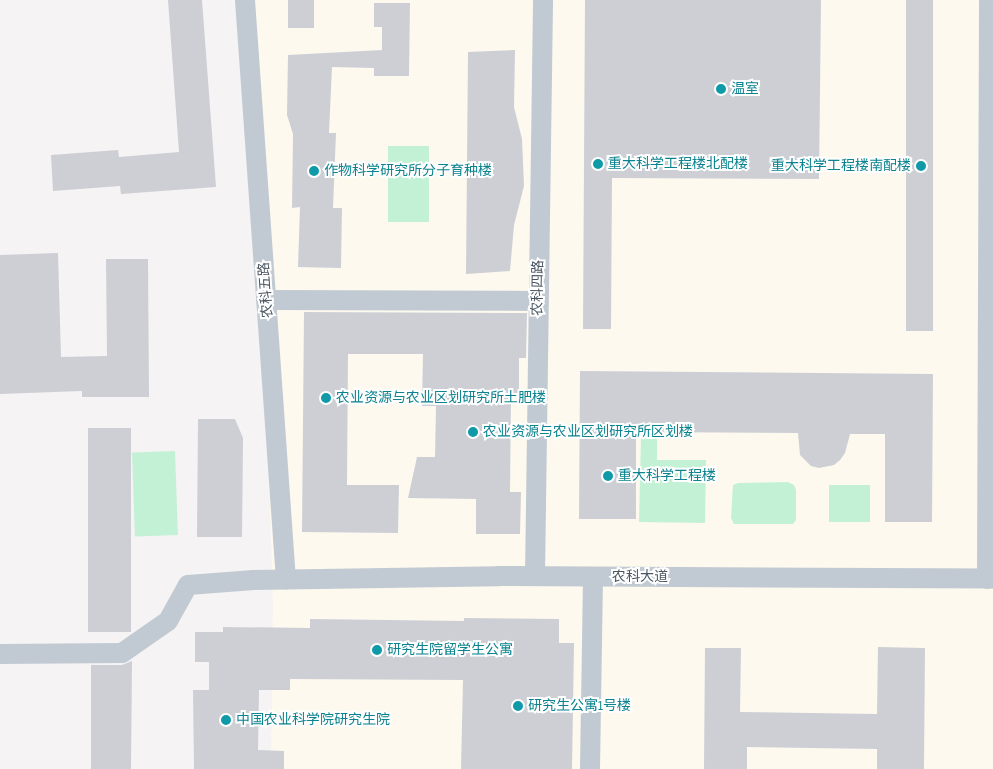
<!DOCTYPE html>
<meta charset="utf-8">
<style>
body{margin:0}
#map{position:relative;width:993px;height:769px;overflow:hidden;background:#f5f3f3;font-family:"Sofia Sans Condensed","Noto Sans SC",sans-serif}
div>[style]{position:absolute}
.commercial>*{inset:0;background:#fdf9ef}
.green>*{inset:0;background:#c3f1d5;transform-origin:0 0}
.building>*{inset:0;background:#cdcfd5;transform-origin:0 0}
.minor>*{height:20px;margin:-10px;padding:0 10px;transform-origin:10px;border-radius:10px;background:#c1cad2}
.dots>*{width:14px;height:14px;translate:-50% -50%;box-sizing:border-box;border:2px solid #fff;border-radius:50%}
span{translate:-50% -50%;white-space:nowrap;text-align:center;line-height:1.15;-webkit-text-stroke:4px #fff;paint-order:stroke}
.culture-label{font-size:14px;color:#0d838f}
.left{translate:0 -50%;text-align:left}
.right{translate:-100% -50%;text-align:right}
.street-label{font-size:14px;color:#4a5661}
</style>
<div id="map">
<div class="commercial">
<i style="clip-path:polygon(254px 0,993px 0,993px 769px,271px 769px,273px 603px)"></i>
</div>
<div class="green">
<i style="left:388px;top:146px;width:41px;height:76px"></i>
<i style="clip-path:polygon(641px 436px,657px 436px,657px 460px,706px 460px,705px 523px,639px 522px)"></i>
<i style="left:175px;top:451px;width:84px;height:43px;rotate:88deg"></i>
<i style="clip-path:polygon(788px 482px,794px 485px,796px 490px,796px 520px,793px 524px,734px 524px,731px 518px,733px 485px,738px 483px)"></i>
<i style="left:829px;top:485px;width:41px;height:37px"></i>
</div>
<div class="building">
<i style="clip-path:polygon(168px 0,202px 0,216px 187px,121px 194px,120px 186px,53px 191px,51px 155px,118px 150px,119px 157px,179px 152px)"></i>
<i style="left:288px;top:0;width:26px;height:28px"></i>
<i style="clip-path:polygon(585px 0,821px 0,819px 179px,612px 178px,611px 329px,583px 329px)"></i>
<i style="left:906px;top:0;width:27px;height:331px"></i>
<i style="clip-path:polygon(374px 3px,410px 3px,409px 76px,374px 76px,374px 68px,332px 67px,329px 133px,336px 133px,333px 208px,342px 208px,341px 268px,298px 267px,300px 207px,292px 208px,293px 134px,287px 115px,288px 55px,382px 50px,382px 27px,374px 27px)"></i>
<i style="clip-path:polygon(515px 50px,514px 107px,522px 139px,524px 186px,514px 225px,510px 271px,466px 274px,468px 52px)"></i>
<i style="clip-path:polygon(58px 253px,61px 357px,107px 356px,106px 259px,148px 259px,149px 397px,82px 397px,82px 391px,0 394px,0 255px)"></i>
<i style="clip-path:polygon(304px 312px,527px 313px,526px 358px,519px 358px,519px 394px,511px 394px,510px 492px,521px 492px,520px 534px,476px 534px,476px 499px,408px 498px,417px 457px,435px 457px,436px 406px,422px 406px,423px 354px,348px 354px,347px 485px,399px 485px,398px 533px,302px 532px)"></i>
<i style="clip-path:polygon(580px 371px,933px 374px,932px 522px,885px 522px,885px 434px,850px 434px,845px 453px,840px 460px,834px 465px,819px 468px,811px 466px,800px 455px,798px 433px,636px 432px,636px 519px,579px 519px)"></i>
<i style="clip-path:polygon(198px 419px,235px 419px,243px 438px,242px 537px,197px 537px)"></i>
<i style="left:88px;top:428px;width:43px;height:204px"></i>
<i style="clip-path:polygon(464px 618px,559px 619px,559px 643px,574px 643px,572px 769px,461px 769px,463px 680px,290px 679px,290px 690px,259px 690px,258px 750px,284px 751px,284px 769px,194px 769px,193px 690px,209px 690px,209px 662px,195px 662px,195px 632px,223px 632px,223px 627px,310px 628px,310px 619px,464px 621px)"></i>
<i style="clip-path:polygon(878px 647px,925px 648px,924px 769px,877px 769px,877px 749px,747px 747px,747px 769px,704px 769px,705px 648px,741px 648px,740px 712px,877px 714px)"></i>
<i style="clip-path:polygon(132px 661px,131px 769px,91px 769px,91px 665px,122px 665px)"></i>
</div>
<div class="minor">
<i style="left:245px;top:0;width:581px;rotate:85.96deg"></i>
<i style="left:266px;top:300px;width:272px;rotate:0.2deg"></i>
<i style="left:535px;top:576px;width:576px;rotate:-89.2deg"></i>
<i style="left:987px;top:579px;width:579px;rotate:-89.8deg"></i>
<i style="left:0;top:654px;width:122px;rotate:-0.5deg"></i>
<i style="left:122px;top:653px;width:56px;rotate:-34.8deg"></i>
<i style="left:168px;top:621px;width:41px;rotate:-60.9deg"></i>
<i style="left:188px;top:585px;width:66px;rotate:-4.3deg"></i>
<i style="left:254px;top:580px;width:245px;rotate:-0.9deg"></i>
<i style="left:499px;top:576px;width:494px;rotate:0.3deg"></i>
<i style="left:590px;top:769px;width:192px;rotate:-89.1deg"></i>
</div>
<div class="dots">
<i style="left:721px;top:89px;background:#0f9aa8"></i>
<i style="left:598px;top:164px;background:#0f9aa8"></i>
<i style="left:921px;top:166px;background:#0f9aa8"></i>
<i style="left:314px;top:171px;background:#0f9aa8"></i>
<i style="left:326px;top:398px;background:#0f9aa8"></i>
<i style="left:473px;top:432px;background:#0f9aa8"></i>
<i style="left:608px;top:476px;background:#0f9aa8"></i>
<i style="left:377px;top:650px;background:#0f9aa8"></i>
<i style="left:518px;top:706px;background:#0f9aa8"></i>
<i style="left:226px;top:720px;background:#0f9aa8"></i>
</div>
<div class="culture-label">
<span class="left" style="left:731px;top:89px">温室</span>
<span class="left" style="left:608px;top:164px">重大科学工程楼北配楼</span>
<span class="right" style="left:911px;top:166px">重大科学工程楼南配楼</span>
<span class="left" style="left:324px;top:171px">作物科学研究所分子育种楼</span>
<span class="left" style="left:336px;top:398px">农业资源与农业区划研究所土肥楼</span>
<span class="left" style="left:483px;top:432px">农业资源与农业区划研究所区划楼</span>
<span class="left" style="left:618px;top:476px">重大科学工程楼</span>
<span class="left" style="left:387px;top:650px">研究生院留学生公寓</span>
<span class="left" style="left:528px;top:706px">研究生公寓1号楼</span>
<span class="left" style="left:236px;top:720px">中国农业科学院研究生院</span>
</div>
<div class="street-label">
<span style="left:538px;top:288px;rotate:-89deg">农科四路</span>
<span style="left:266px;top:290px;rotate:-94deg">农科五路</span>
<span style="left:640px;top:577px">农科大道</span>
</div>
</div>
